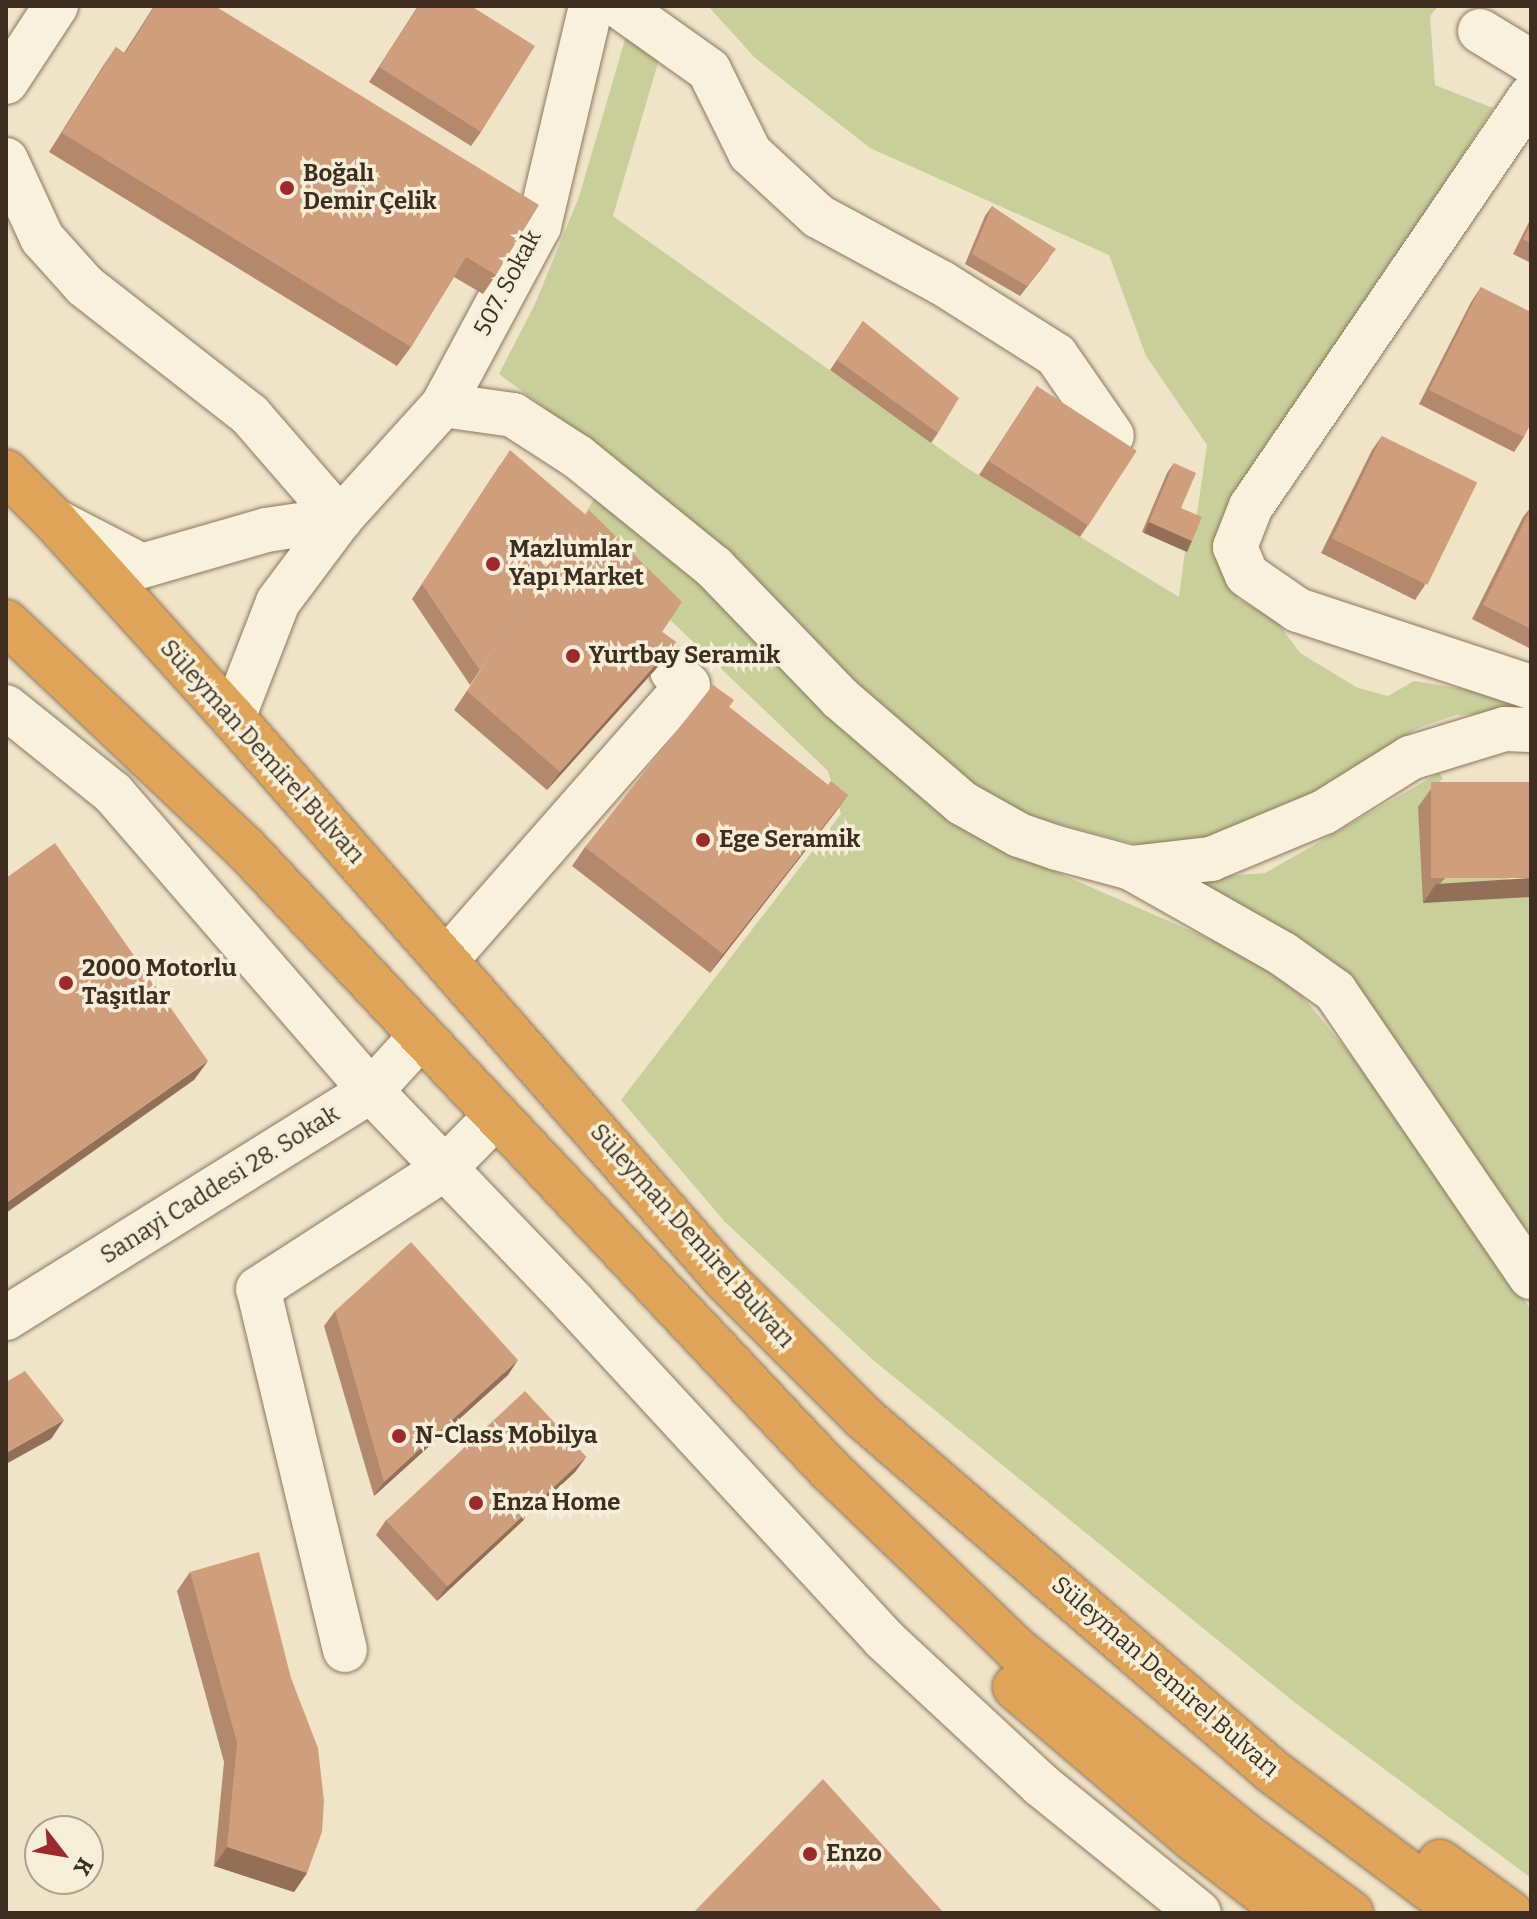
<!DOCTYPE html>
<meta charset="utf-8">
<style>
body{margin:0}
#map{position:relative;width:1537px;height:1919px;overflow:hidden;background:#f0e4c8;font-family:Bitter,serif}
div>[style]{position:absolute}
.green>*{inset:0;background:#c9cf9b}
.roads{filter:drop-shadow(0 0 2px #8d765c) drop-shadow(0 0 2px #8d765c)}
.minor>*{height:44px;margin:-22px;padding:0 22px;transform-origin:22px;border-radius:22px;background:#faf1dc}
.highway>*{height:44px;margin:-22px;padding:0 22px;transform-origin:22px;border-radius:22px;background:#e0a458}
.wall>*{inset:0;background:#b2896c}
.shaded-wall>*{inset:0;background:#916f58;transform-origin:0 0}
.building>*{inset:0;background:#cf9f7d;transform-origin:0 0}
.dots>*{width:22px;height:22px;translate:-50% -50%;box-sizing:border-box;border:4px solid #f7eed8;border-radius:50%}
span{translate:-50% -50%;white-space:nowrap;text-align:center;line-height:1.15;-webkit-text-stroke:7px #f7eed8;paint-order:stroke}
.poi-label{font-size:24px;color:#3d2e20;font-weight:700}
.left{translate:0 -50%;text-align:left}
.street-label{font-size:24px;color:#3d2e20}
.frame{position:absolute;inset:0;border:8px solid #3d2e20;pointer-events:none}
.north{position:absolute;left:24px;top:1815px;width:80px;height:80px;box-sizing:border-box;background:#f7eed8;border:2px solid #ada18e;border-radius:50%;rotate:121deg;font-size:22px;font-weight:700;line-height:32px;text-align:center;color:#3d2e20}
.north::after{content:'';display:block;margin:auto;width:28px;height:36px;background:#9e2a2b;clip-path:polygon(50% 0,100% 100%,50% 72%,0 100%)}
</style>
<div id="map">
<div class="green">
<i style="clip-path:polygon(708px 6px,1439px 6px,1430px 16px,1435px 85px,1493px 108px,1219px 530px,1221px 561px,1238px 599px,1275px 619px,1300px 653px,1358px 688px,1388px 696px,1414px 681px,1531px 700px,1531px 717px,1504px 713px,1456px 715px,1416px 729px,1310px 798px,1227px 836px,1144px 846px,1024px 815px,951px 771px,873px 699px,748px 571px,637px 476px,499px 374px,535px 304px,579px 197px,626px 36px,663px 46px,613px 216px,967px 468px,1179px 597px,1185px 551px,1195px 527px,1207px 445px,1146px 356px,1109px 255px,870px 148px,755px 58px)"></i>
<i style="clip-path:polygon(595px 498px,1040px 865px,1281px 970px,1390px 1103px,1531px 1310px,1531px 1878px,1294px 1702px,873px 1360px,725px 1222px,621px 1100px,841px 814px,828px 771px,575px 529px)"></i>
<i style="clip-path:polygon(1439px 773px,1443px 778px,1418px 808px,1531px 897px,1531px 1235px,1467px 1157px,1370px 1014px,1185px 888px,1223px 876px,1265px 873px)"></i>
</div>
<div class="roads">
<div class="minor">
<i style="left:619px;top:6px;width:110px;rotate:35.4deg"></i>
<i style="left:709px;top:70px;width:93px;rotate:63.7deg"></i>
<i style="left:750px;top:153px;width:93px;rotate:42.8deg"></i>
<i style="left:818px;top:216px;width:141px;rotate:28.4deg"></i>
<i style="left:942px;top:283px;width:135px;rotate:32.3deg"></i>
<i style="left:1056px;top:355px;width:98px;rotate:55.3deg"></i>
<i style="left:1480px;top:31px;width:60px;rotate:31.3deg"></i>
<i style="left:6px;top:82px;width:91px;rotate:-56.7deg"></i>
<i style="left:1531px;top:96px;width:496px;rotate:124.3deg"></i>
<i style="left:1251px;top:506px;width:44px;rotate:111.3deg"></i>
<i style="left:1235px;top:547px;width:30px;rotate:67deg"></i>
<i style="left:1247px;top:575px;width:62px;rotate:34.5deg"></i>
<i style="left:1298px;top:610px;width:245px;rotate:18.3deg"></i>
<i style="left:6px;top:160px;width:86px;rotate:65.2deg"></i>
<i style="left:42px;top:238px;width:64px;rotate:48.1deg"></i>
<i style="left:85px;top:286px;width:209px;rotate:38deg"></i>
<i style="left:250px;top:415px;width:138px;rotate:49.1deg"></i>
<i style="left:443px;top:405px;width:71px;rotate:8.1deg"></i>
<i style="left:513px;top:415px;width:77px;rotate:32.9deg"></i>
<i style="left:578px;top:457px;width:175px;rotate:39deg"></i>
<i style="left:714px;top:567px;width:182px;rotate:46.1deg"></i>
<i style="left:840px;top:698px;width:161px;rotate:40.7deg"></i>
<i style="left:962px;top:803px;width:65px;rotate:29.3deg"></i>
<i style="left:1019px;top:835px;width:40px;rotate:18.9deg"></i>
<i style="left:1057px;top:848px;width:77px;rotate:15.1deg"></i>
<i style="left:1131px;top:868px;width:81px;rotate:-6.4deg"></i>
<i style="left:1211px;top:859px;width:122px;rotate:-22.6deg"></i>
<i style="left:1324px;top:812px;width:102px;rotate:-32.1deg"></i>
<i style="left:1410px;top:758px;width:99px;rotate:-17deg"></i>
<i style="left:1505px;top:729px;width:26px;rotate:2deg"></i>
<i style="left:59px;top:523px;width:93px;rotate:27.4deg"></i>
<i style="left:142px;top:566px;width:129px;rotate:-16.2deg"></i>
<i style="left:266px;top:530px;width:75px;rotate:-8.5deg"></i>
<i style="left:6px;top:707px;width:137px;rotate:38.8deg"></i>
<i style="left:113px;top:793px;width:394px;rotate:49.1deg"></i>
<i style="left:371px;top:1091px;width:294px;rotate:46.2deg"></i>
<i style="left:574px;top:1303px;width:457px;rotate:47.3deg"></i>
<i style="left:884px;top:1639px;width:214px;rotate:42.9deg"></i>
<i style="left:1041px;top:1785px;width:203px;rotate:39deg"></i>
<i style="left:233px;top:718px;width:124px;rotate:-68.8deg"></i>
<i style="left:278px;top:602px;width:104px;rotate:-53.2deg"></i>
<i style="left:340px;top:519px;width:154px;rotate:-47.9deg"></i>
<i style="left:443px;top:405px;width:203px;rotate:-61.8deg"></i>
<i style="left:539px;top:226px;width:226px;rotate:-76.7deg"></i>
<i style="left:1131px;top:868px;width:175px;rotate:29.5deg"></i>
<i style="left:1283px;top:954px;width:64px;rotate:35.4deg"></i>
<i style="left:1335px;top:991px;width:347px;rotate:55.6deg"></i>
<i style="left:446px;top:960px;width:366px;rotate:-48.7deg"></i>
<i style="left:688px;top:685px;width:21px;rotate:-139deg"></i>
<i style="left:6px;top:1318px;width:430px;rotate:-31.9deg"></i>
<i style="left:371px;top:1091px;width:74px;rotate:-47.7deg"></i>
<i style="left:345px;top:1650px;width:371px;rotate:-103.5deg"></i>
<i style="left:258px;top:1289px;width:221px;rotate:-32.8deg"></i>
<i style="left:444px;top:1169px;width:74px;rotate:-45.5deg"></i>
</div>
<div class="highway">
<i style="left:6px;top:472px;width:71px;rotate:45deg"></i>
<i style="left:56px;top:522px;width:264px;rotate:47.9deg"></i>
<i style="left:233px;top:718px;width:746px;rotate:48.75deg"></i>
<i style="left:725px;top:1279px;width:197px;rotate:45deg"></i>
<i style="left:864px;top:1418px;width:540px;rotate:40.87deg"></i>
<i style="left:1272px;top:1771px;width:237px;rotate:36.8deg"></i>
<i style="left:6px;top:622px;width:329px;rotate:43.4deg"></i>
<i style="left:245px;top:848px;width:854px;rotate:46.76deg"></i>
<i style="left:830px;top:1470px;width:258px;rotate:43.9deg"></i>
<i style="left:1016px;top:1649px;width:296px;rotate:39.1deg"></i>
<i style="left:1246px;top:1836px;width:130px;rotate:36.3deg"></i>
<i style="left:1015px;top:1687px;width:236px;rotate:40.4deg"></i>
<i style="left:1195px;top:1840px;width:119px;rotate:37.8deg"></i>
<i style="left:1440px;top:1862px;width:87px;rotate:36.1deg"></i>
</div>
</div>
<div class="wall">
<i style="clip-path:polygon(154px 6px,215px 6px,496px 275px,483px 294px,454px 277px,411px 347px,397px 366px,49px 152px,103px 66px,116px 47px,124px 53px)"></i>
<i style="clip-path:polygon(418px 6px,471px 6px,481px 132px,471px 146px,369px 82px)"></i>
<i style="clip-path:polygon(992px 206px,1049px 259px,1020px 296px,965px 264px,985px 216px)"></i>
<i style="clip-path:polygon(1531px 218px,1531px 263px,1513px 254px)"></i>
<i style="clip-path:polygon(1481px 287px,1524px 437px,1514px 452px,1419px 404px,1471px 302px)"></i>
<i style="clip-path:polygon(863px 321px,938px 433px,931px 443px,830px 370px)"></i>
<i style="clip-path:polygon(1037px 386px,1090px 522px,1080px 537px,979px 475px)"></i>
<i style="clip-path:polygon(1382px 436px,1425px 585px,1415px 600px,1321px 553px,1372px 450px)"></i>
<i style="clip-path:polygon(1174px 463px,1181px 508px,1192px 541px,1185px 551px,1142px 532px,1167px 473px)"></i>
<i style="clip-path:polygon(500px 465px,662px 632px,676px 642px,663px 661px,547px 790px,454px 710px,534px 592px,470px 685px,412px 599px)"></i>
<i style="clip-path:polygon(1531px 507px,1531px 649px,1472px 619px,1523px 517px)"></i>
<i style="clip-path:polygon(729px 707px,828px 785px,848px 795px,834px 814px,710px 973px,572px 866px,585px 847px)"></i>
<i style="clip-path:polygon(1531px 782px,1423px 903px,1418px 807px,1431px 789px)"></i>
<i style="clip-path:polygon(335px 1311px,508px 1375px,374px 1496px,324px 1326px)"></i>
<i style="clip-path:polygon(586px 1457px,575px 1472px,437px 1601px,376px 1535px,386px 1520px)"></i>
<i style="clip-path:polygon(190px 1572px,307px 1873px,294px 1892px,214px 1866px,224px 1762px,177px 1591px)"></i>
</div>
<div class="shaded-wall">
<i style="left:1149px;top:522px;width:47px;height:12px;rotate:24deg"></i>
<i style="clip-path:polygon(676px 642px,663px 661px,547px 790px,560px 772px)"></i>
<i style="clip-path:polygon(848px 795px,834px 814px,710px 973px,723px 954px)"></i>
<i style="clip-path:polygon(1531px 878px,1531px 897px,1423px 903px,1436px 884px)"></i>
<i style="clip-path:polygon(208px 1061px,194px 1080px,6px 1213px,6px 1203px)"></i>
<i style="clip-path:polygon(518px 1360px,508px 1375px,374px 1496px,384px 1482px)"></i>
<i style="clip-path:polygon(64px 1420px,51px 1439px,6px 1464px,6px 1453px)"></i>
<i style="clip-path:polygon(586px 1457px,575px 1472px,437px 1601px,447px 1586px)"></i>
<i style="clip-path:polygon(227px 1847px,307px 1873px,294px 1892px,214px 1866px)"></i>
</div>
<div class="building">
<i style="clip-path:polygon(155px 6px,215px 6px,539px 205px,496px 275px,466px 257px,411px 347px,62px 133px,116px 47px,125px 54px)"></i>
<i style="clip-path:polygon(419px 6px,471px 6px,535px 46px,481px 132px,379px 67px)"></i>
<i style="clip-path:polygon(992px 206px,1056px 249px,1027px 286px,972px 254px)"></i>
<i style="clip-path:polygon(1531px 223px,1531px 244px,1523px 239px)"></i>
<i style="clip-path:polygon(1481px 287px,1531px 312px,1531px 423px,1524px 437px,1429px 390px)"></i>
<i style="clip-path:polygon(863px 321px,959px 398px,938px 433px,837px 360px)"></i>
<i style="left:1037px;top:386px;width:119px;height:89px;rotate:33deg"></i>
<i style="left:1382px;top:436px;width:106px;height:114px;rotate:26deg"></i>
<i style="clip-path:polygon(510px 450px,586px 515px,480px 671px,422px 584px)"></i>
<i style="clip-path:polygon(1174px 463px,1196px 473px,1181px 508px,1202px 517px,1192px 541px,1149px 522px)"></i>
<i style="clip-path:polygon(1531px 508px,1531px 629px,1483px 605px)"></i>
<i style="clip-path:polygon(589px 510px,682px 602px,662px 632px,676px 642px,560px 772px,467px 691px)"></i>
<i style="clip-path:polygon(713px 685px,734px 700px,729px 707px,828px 785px,831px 781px,848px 795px,723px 954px,585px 847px)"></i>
<i style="left:1531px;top:782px;width:96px;height:100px;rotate:90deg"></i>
<i style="clip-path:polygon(55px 843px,208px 1061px,6px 1203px,6px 878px)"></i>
<i style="clip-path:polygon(411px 1242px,518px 1360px,384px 1482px,335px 1311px)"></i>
<i style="clip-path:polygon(25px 1371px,64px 1420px,6px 1453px,6px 1382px)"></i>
<i style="left:525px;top:1391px;width:90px;height:190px;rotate:47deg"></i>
<i style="clip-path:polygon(259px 1552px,291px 1678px,318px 1748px,324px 1801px,322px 1832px,307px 1873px,227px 1847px,237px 1743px,190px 1572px)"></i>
<i style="clip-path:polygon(823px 1779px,944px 1913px,693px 1913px)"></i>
</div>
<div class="dots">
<i style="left:287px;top:188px;background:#9e2a2b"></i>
<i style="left:493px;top:564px;background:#9e2a2b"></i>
<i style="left:573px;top:656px;background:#9e2a2b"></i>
<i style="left:703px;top:840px;background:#9e2a2b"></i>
<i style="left:66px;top:983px;background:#9e2a2b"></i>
<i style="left:399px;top:1436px;background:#9e2a2b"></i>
<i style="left:476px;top:1503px;background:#9e2a2b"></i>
<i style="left:810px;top:1854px;background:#9e2a2b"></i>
</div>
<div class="poi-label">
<span class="left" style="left:303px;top:188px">Boğalı<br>Demir Çelik</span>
<span class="left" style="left:509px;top:564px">Mazlumlar<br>Yapı Market</span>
<span class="left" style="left:589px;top:656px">Yurtbay Seramik</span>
<span class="left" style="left:719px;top:840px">Ege Seramik</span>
<span class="left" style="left:82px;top:983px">2000 Motorlu<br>Taşıtlar</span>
<span class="left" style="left:415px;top:1436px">N-Class Mobilya</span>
<span class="left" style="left:492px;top:1503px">Enza Home</span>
<span class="left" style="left:826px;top:1854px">Enzo</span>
</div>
<div class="street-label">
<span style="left:508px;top:283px;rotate:-62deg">507. Sokak</span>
<span style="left:262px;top:752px;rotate:48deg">Süleyman Demirel Bulvarı</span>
<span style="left:220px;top:1185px;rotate:-32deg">Sanayi Caddesi 28. Sokak</span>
<span style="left:692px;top:1236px;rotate:48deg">Süleyman Demirel Bulvarı</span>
<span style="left:1165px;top:1677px;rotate:41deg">Süleyman Demirel Bulvarı</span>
</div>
<div class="frame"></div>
<div class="north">K</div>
</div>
